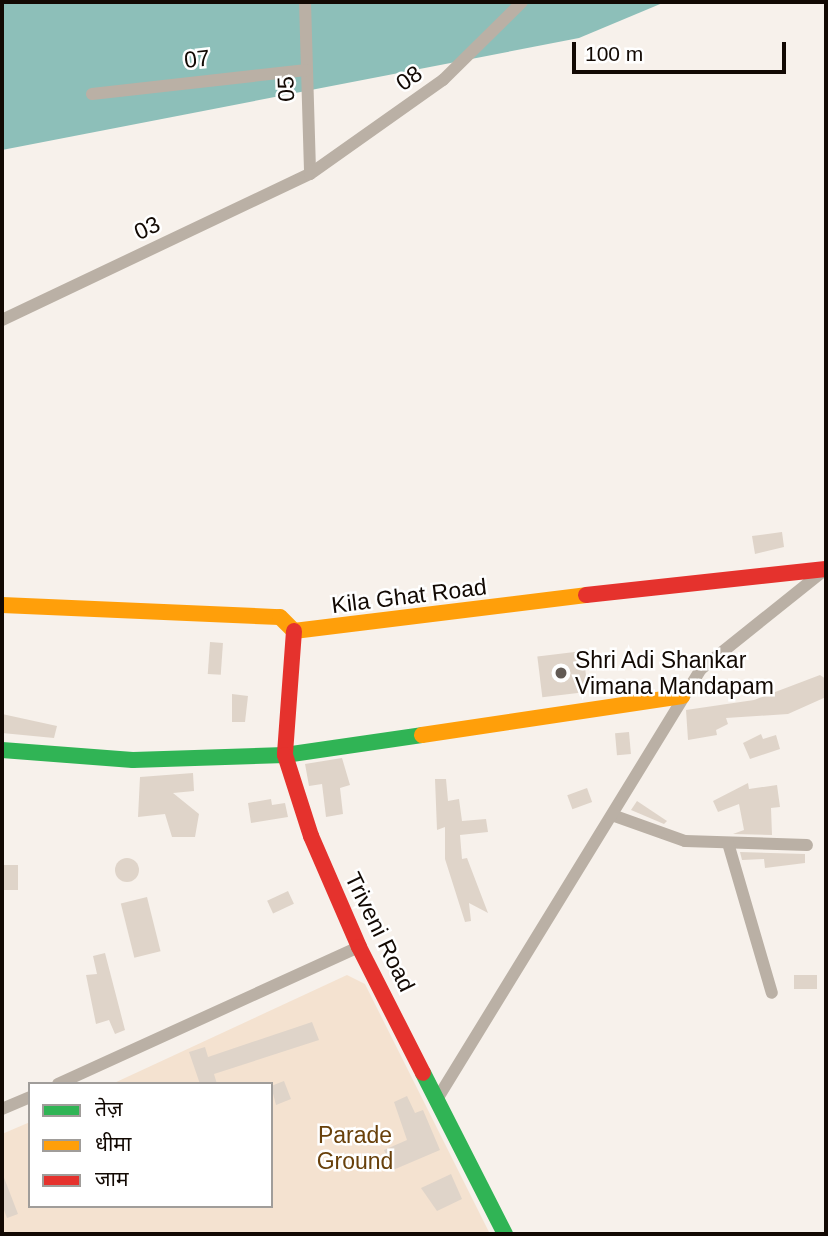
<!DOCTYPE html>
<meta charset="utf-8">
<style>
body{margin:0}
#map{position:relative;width:828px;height:1236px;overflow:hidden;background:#f7f1eb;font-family:Helvetica,"Noto Sans Devanagari",sans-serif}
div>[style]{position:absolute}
.green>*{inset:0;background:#f4e2d0}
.water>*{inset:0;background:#8dbfb9}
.building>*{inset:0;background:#dfd4c9;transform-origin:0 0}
.round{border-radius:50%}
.street>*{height:12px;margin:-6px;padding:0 6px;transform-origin:6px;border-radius:6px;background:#bab0a5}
.fast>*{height:16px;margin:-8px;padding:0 8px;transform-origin:8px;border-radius:8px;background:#30b455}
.slow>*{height:16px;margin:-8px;padding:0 8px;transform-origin:8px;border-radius:8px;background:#ff9f0a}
.jam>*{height:16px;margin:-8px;padding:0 8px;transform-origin:8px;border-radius:8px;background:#e5322d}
.dots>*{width:19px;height:19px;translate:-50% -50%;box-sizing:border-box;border:4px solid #fff;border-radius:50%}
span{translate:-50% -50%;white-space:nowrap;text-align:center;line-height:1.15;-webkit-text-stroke:5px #fff;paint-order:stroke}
.street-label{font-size:23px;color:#120903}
.poi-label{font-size:23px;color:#120903}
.left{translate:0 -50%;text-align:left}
.park-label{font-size:23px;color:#68400a}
.frame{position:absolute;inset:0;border:4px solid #120903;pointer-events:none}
.legend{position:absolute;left:28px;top:1082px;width:245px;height:126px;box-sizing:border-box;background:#fff;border:2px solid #a09d9a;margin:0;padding:9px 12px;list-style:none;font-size:21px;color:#120903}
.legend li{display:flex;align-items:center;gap:14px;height:35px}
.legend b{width:35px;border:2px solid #a09d9a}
.scale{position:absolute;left:572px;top:42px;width:214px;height:32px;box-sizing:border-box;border:4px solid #120903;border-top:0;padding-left:9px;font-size:21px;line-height:24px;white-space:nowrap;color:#120903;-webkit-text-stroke:5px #fff;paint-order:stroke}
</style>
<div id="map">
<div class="green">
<i style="clip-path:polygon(347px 975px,365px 984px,490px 1234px,2px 1234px,2px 1134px,30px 1122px,30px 1206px,271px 1206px,271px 1084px,112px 1084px)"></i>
</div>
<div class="water">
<i style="clip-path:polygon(2px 2px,665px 2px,579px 38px,2px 150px)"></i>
</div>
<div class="building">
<i style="clip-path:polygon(782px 532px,784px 547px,755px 554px,752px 536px)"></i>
<i style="left:210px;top:642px;width:13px;height:32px;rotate:4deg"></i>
<i style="left:583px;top:651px;width:41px;height:46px;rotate:83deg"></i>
<i style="clip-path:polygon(820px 675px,826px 679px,826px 697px,788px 714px,726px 718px,728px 724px,716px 730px,717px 735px,688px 740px,686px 710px,754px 700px)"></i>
<i style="clip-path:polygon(232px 694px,248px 696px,245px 722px,232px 722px)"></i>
<i style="clip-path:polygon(2px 714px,57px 726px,54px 738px,2px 733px)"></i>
<i style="left:629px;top:732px;width:22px;height:14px;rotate:85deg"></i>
<i style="clip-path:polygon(761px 734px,763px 739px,776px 735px,780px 749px,750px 759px,743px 743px)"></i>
<i style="clip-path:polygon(342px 758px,350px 785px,340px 788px,343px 814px,326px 817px,322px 784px,309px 786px,305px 764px)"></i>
<i style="clip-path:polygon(193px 773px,194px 791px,173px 793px,199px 814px,195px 837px,172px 837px,165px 814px,138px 817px,140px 777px)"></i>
<i style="clip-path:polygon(435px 779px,446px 779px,448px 801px,459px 799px,462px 821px,486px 819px,488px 832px,460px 835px,462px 859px,467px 858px,488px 913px,469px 903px,471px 921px,465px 922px,445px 859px,445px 827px,437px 830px)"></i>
<i style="clip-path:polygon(748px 783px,749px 789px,777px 785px,780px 807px,771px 808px,772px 835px,733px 834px,744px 830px,739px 804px,718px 812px,713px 801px)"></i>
<i style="left:587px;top:788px;width:15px;height:21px;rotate:70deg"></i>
<i style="clip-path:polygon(271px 799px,272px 805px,285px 803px,288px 817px,251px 823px,248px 803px)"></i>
<i style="clip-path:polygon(637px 801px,667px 821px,664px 824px,631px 810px)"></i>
<i style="clip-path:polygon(740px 852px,805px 854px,805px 863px,765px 868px,764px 859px,742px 860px)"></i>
<i class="round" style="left:115px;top:858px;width:24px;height:24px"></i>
<i style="left:2px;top:865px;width:16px;height:25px"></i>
<i style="left:288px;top:891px;width:14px;height:23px;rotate:65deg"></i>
<i style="left:147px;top:897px;width:56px;height:27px;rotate:76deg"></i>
<i style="clip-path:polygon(105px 953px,125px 1030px,115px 1034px,109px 1020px,96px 1024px,86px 975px,97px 974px,93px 956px)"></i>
<i style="left:817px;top:975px;width:14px;height:23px;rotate:90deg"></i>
<i style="clip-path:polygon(312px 1022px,319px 1040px,214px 1074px,217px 1084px,200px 1084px,189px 1052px,205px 1047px,208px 1057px)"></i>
<i style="clip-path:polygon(284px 1081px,291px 1099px,276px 1105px,271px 1086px)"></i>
<i style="clip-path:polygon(407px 1096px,415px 1113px,423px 1110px,440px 1150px,393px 1170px,384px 1150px,407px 1140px,394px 1102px)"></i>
<i style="clip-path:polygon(451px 1174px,462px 1199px,437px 1211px,421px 1188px)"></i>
<i style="clip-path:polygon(3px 1175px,18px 1214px,7px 1218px,2px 1205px)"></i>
</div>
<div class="street">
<i style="left:305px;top:2px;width:172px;rotate:88.3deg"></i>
<i style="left:92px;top:94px;width:216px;rotate:-6.4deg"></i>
<i style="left:2px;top:320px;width:341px;rotate:-25.4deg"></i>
<i style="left:310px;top:174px;width:163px;rotate:-35.3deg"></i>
<i style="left:443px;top:80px;width:111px;rotate:-44.6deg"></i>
<i style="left:612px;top:815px;width:77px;rotate:19.6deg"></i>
<i style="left:685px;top:841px;width:122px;rotate:1.9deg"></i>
<i style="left:728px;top:843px;width:156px;rotate:73.7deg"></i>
<i style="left:58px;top:1084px;width:331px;rotate:-24.5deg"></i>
<i style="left:439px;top:1096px;width:501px;rotate:-58.47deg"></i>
<i style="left:701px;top:669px;width:160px;rotate:-38.7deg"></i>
<i style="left:2px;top:1109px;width:30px;rotate:-23deg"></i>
</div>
<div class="fast">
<i style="left:2px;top:750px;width:131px;rotate:4.4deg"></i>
<i style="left:133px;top:760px;width:152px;rotate:-1.9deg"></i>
<i style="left:285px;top:755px;width:138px;rotate:-8.3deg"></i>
<i style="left:423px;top:1073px;width:181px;rotate:63deg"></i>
</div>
<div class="slow">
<i style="left:2px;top:605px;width:278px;rotate:2.5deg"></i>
<i style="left:280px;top:617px;width:20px;rotate:45deg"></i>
<i style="left:294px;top:631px;width:294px;rotate:-7deg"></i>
<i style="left:422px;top:735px;width:263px;rotate:-8.5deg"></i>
</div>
<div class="jam">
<i style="left:586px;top:595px;width:241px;rotate:-6.2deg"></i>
<i style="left:294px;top:631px;width:124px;rotate:94.2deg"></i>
<i style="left:285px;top:755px;width:85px;rotate:72.2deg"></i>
<i style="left:311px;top:836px;width:121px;rotate:66.6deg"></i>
<i style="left:359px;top:947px;width:141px;rotate:63.1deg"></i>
</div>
<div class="dots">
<i style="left:561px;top:673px;background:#625a54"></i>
</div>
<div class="street-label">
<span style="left:197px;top:59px;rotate:-6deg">07</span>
<span style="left:409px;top:78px;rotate:-35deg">08</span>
<span style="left:286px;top:89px;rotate:-92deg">05</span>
<span style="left:147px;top:228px;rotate:-25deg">03</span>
<span style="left:409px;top:596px;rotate:-7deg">Kila Ghat Road</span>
<span style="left:380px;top:932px;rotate:64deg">Triveni Road</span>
</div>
<div class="poi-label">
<span class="left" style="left:575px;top:673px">Shri Adi Shankar<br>Vimana Mandapam</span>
</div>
<div class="park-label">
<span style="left:355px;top:1148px">Parade<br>Ground</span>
</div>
<div class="frame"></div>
<ul class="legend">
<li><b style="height:9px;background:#30b455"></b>तेज़</li>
<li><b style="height:9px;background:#ff9f0a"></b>धीमा</li>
<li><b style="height:9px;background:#e5322d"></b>जाम</li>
</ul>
<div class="scale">100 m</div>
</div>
